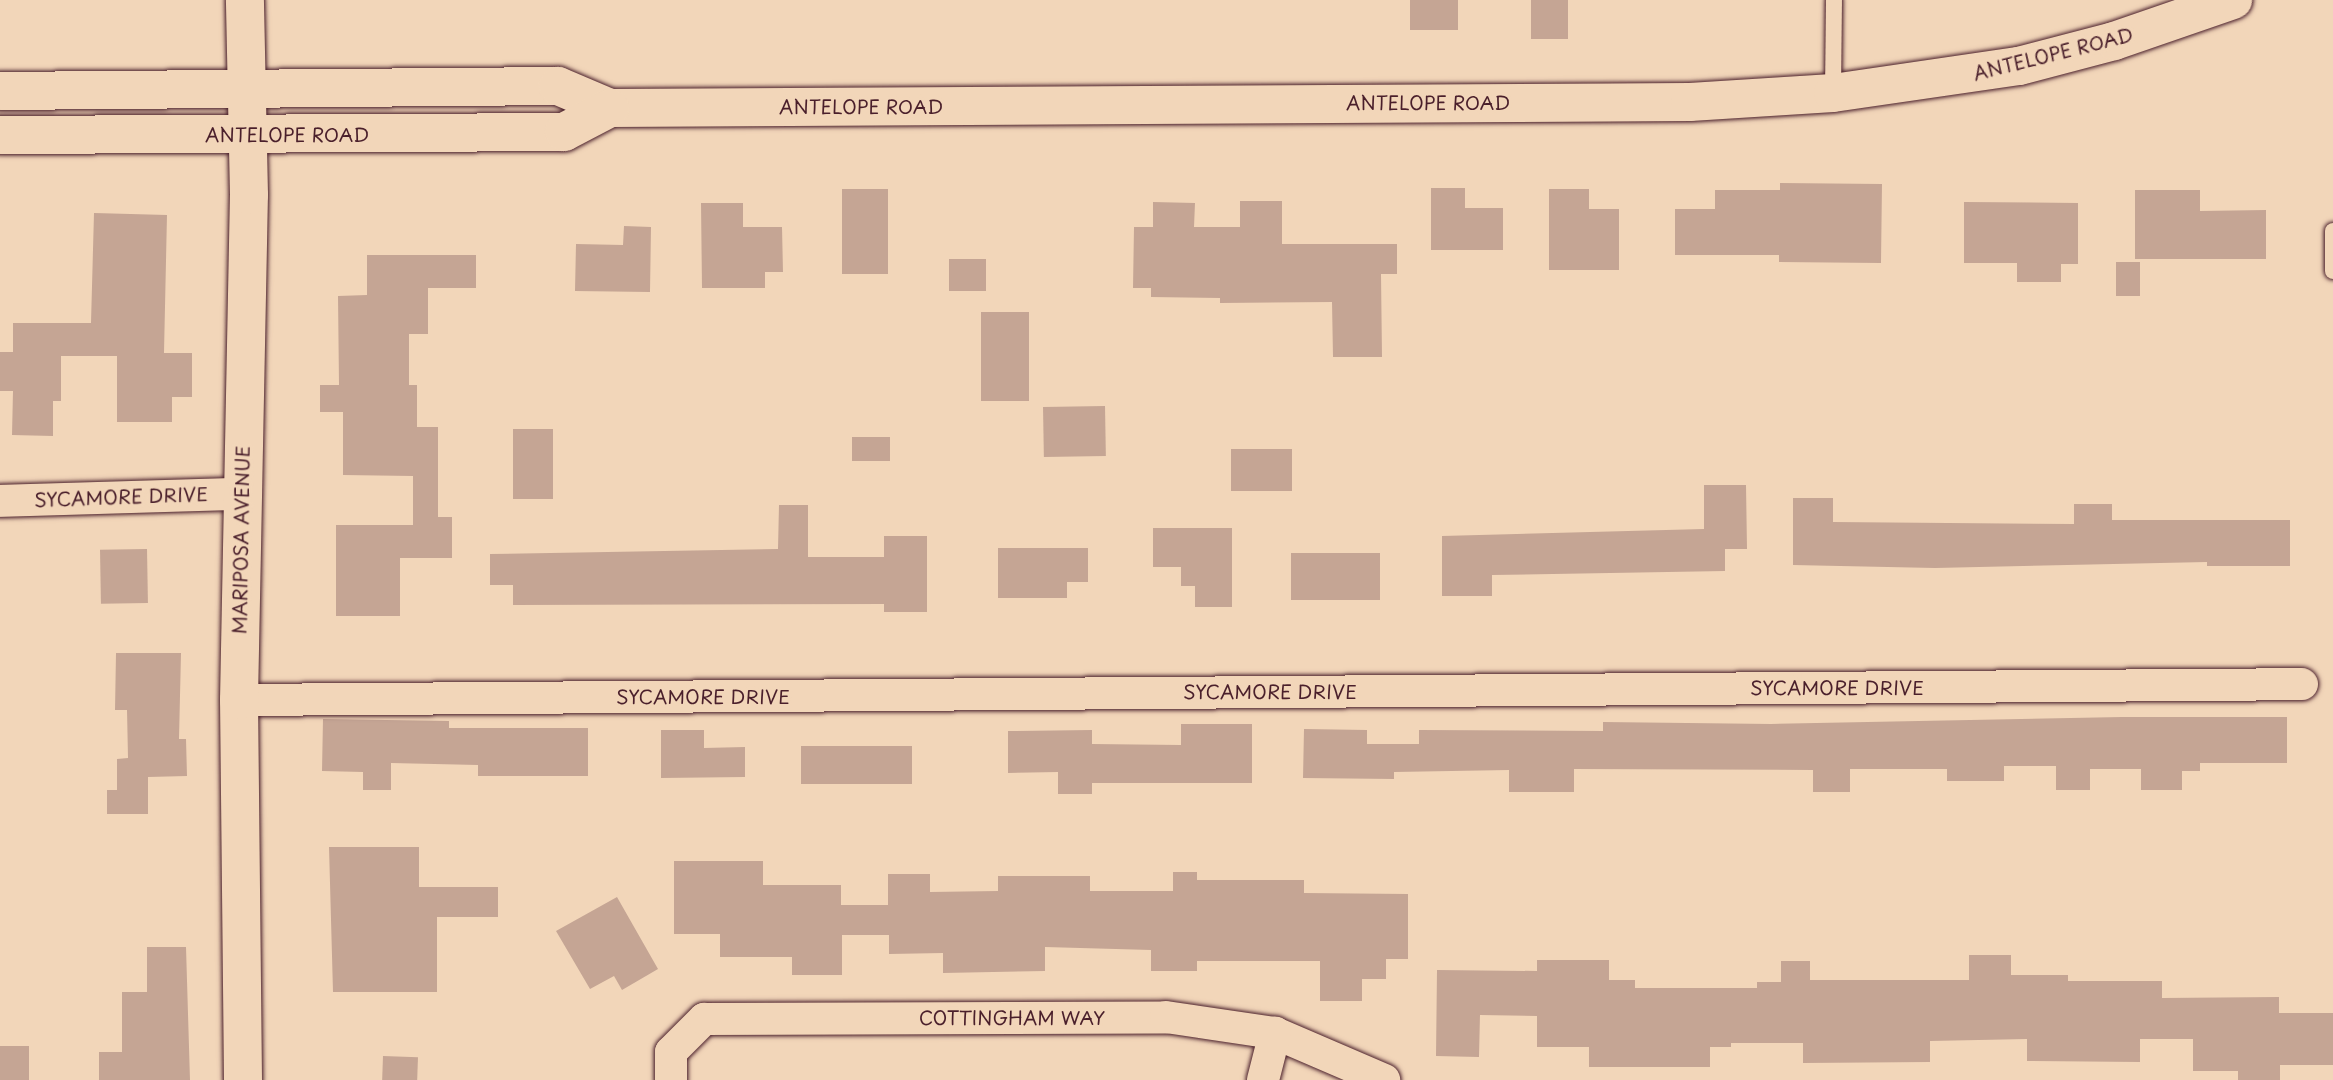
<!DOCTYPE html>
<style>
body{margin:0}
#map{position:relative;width:2333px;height:1080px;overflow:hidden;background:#f2d6b9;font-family:"Playpen Sans",sans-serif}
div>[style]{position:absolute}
.building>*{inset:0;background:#c5a594;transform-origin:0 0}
.roads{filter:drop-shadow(0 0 2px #4a1f2b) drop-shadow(0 0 2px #4a1f2b)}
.service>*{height:16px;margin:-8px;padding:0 8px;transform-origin:8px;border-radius:8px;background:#f2d6b9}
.minor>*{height:32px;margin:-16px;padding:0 16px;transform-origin:16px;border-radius:16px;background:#f2d6b9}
.tertiary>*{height:38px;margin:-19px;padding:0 19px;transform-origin:19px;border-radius:19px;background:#f2d6b9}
.primary>*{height:38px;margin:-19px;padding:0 19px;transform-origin:19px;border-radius:19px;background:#f2d6b9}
span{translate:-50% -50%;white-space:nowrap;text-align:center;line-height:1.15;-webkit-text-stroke:7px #f2d6b9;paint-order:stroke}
.street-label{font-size:19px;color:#4a1f2b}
</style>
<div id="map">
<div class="building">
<i style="left:1410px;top:0;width:48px;height:30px"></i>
<i style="left:1531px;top:0;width:37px;height:39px"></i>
<i style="clip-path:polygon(1780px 183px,1882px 184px,1881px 263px,1779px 262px,1779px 255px,1675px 255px,1675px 209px,1715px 209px,1715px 190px,1780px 190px)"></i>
<i style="clip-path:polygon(1431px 188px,1465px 188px,1465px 208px,1503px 208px,1503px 250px,1431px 250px)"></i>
<i style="left:842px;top:189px;width:46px;height:85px"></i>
<i style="clip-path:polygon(1549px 189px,1589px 189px,1589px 209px,1619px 209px,1619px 270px,1549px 270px)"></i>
<i style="clip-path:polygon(2135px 190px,2200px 190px,2200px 211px,2266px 210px,2266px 259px,2135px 259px)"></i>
<i style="clip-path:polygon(1240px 201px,1282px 201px,1282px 244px,1397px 244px,1397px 274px,1381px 274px,1382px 357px,1333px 357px,1332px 302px,1220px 303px,1220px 298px,1151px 297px,1151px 288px,1133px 288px,1134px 227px,1153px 227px,1153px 202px,1195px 203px,1194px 227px,1240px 227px)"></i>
<i style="clip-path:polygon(1964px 202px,2078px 203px,2078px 264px,2061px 264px,2061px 282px,2017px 282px,2017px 263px,1964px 263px)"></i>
<i style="clip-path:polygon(701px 203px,743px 203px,743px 227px,782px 227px,783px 272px,765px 272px,765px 288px,702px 288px)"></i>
<i style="clip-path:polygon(94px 213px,167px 215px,164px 353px,192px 353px,192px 397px,172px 397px,172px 422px,117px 422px,117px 356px,61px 356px,61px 401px,53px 401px,53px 436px,12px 435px,13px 391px,0 391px,0 352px,13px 352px,13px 323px,91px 323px)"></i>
<i style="clip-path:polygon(624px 226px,651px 227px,650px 292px,575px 291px,576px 244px,623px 245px)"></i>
<i style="clip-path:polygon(367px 255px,476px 255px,476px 288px,428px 288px,428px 334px,409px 334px,409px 385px,417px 385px,417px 427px,438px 427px,438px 517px,452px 517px,452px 558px,400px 558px,400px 616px,336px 616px,336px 525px,413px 525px,413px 476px,343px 475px,343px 412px,320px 412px,320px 385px,339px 385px,338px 296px,367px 295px)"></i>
<i style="left:949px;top:259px;width:37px;height:32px"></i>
<i style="left:2116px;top:262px;width:24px;height:34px"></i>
<i style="left:981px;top:312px;width:48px;height:89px"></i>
<i style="left:1105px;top:406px;width:50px;height:62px;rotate:89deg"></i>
<i style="left:513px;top:429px;width:40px;height:70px"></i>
<i style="left:852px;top:437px;width:38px;height:24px"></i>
<i style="left:1231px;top:449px;width:61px;height:42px"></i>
<i style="clip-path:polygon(1704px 485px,1746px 485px,1747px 549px,1725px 549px,1725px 571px,1492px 575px,1492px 596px,1442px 596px,1442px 536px,1704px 529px)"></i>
<i style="clip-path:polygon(1793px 498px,1833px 498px,1833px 522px,2074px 524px,2074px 504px,2112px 504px,2112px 520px,2290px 520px,2290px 566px,2207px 566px,2207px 562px,1935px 568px,1793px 565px)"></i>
<i style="clip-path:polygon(779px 505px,808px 505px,808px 557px,884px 557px,884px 536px,927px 536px,927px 612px,884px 612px,884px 604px,513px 605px,513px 585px,490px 585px,490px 554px,778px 549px)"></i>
<i style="clip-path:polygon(1153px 528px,1232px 528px,1232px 607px,1195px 607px,1195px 586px,1181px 586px,1181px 567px,1153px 567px)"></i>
<i style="clip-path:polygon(998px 548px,1088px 548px,1088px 582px,1067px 582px,1067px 598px,998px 598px)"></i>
<i style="left:147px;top:549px;width:54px;height:47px;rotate:89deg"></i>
<i style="left:1291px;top:553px;width:89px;height:47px"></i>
<i style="clip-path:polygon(116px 653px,181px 653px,179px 739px,186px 739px,187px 776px,148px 777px,148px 814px,107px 814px,107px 790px,117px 790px,117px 759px,128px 758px,127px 710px,115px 710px)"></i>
<i style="clip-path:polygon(2122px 717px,2287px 717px,2287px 763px,2200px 763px,2200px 771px,2182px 771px,2182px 790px,2141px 790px,2141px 769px,2090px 769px,2090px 790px,2056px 790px,2056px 766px,2004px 766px,2004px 781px,1947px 781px,1947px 769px,1850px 769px,1850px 792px,1813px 792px,1813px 770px,1574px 769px,1574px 792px,1509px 792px,1509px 770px,1394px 772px,1394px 779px,1303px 778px,1304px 729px,1367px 730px,1367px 744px,1419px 744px,1419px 730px,1603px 731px,1603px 722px,1771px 724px)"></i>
<i style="clip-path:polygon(323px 719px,449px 721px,449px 728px,588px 728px,588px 776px,478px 776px,478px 765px,391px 763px,391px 790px,363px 790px,363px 772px,322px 771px)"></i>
<i style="clip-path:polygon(1181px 724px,1252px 724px,1252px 783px,1092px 783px,1092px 794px,1058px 794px,1058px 772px,1008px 773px,1008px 731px,1092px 730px,1092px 744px,1181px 745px)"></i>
<i style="clip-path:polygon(661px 730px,704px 730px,704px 748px,745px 747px,745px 777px,661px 778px)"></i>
<i style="left:801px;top:746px;width:111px;height:38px"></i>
<i style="clip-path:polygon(329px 847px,419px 847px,419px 887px,498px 887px,498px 917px,437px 917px,437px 992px,333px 992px)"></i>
<i style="clip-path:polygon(674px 861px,763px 861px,763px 885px,841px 885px,841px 905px,888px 905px,888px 874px,930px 874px,930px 892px,998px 891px,998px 876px,1090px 876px,1090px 891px,1173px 891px,1173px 872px,1197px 872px,1197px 880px,1304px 880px,1304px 893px,1408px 894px,1408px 959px,1386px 959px,1386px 979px,1362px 979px,1362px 1001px,1320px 1001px,1320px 961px,1197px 961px,1197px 971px,1151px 971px,1151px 950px,1045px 947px,1045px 971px,943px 973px,943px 953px,889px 954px,889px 935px,842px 935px,842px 975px,792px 975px,792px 957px,720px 957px,720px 934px,674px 934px)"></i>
<i style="clip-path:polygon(617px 897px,658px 969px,622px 990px,614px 976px,590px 989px,556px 931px)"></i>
<i style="clip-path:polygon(147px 947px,186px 947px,190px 1080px,99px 1080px,99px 1052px,122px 1052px,122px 992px,147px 992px)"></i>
<i style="clip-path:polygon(1969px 955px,2011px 955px,2011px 975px,2068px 975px,2068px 981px,2162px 981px,2162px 998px,2279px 997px,2279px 1013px,2333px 1013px,2333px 1065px,2280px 1065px,2280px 1080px,2238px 1080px,2238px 1071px,2193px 1071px,2193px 1039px,2140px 1039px,2140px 1062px,2027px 1061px,2027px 1039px,1930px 1041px,1930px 1062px,1803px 1063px,1803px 1043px,1731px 1043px,1731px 1047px,1710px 1047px,1710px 1067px,1589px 1067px,1589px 1047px,1537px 1047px,1537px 1016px,1480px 1015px,1479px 1057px,1436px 1056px,1437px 970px,1537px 971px,1537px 960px,1609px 960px,1609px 980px,1635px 980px,1635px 988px,1757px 988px,1757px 982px,1781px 982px,1781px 961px,1810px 961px,1810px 980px,1969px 980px)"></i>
<i style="left:0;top:1046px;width:29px;height:34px"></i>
<i style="left:383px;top:1056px;width:35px;height:24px;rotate:2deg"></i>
</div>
<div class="roads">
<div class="service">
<i style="left:1833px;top:93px;width:93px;rotate:-89.4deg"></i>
<i style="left:2333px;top:231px;width:40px;rotate:90deg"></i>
</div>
<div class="minor">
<i style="left:0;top:501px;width:242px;rotate:-1.7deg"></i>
<i style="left:239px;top:700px;width:2063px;rotate:-0.44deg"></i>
<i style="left:671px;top:1080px;width:28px;rotate:-90deg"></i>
<i style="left:671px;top:1052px;width:47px;rotate:-45deg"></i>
<i style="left:704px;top:1019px;width:462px;rotate:-0.2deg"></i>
<i style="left:1166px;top:1017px;width:110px;rotate:8.4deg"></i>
<i style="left:1275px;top:1033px;width:119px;rotate:23.3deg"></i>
<i style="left:1263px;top:1080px;width:49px;rotate:-75.7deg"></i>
</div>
<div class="tertiary">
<i style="left:243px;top:1080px;width:380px;rotate:-90.6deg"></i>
<i style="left:239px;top:700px;width:505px;rotate:-88.87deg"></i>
<i style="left:249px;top:195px;width:195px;rotate:-91.2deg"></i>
</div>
<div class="primary">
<i style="left:0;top:91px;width:558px;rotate:-0.51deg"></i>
<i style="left:558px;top:86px;width:56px;rotate:22.9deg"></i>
<i style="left:610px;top:108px;width:1080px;rotate:-0.32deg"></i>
<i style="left:1690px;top:102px;width:143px;rotate:-3.6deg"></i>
<i style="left:1833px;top:93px;width:188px;rotate:-8.3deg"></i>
<i style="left:2019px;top:66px;width:98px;rotate:-14.7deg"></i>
<i style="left:2114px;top:41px;width:126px;rotate:-19deg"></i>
<i style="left:0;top:135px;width:564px;rotate:-0.3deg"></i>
<i style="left:564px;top:132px;width:52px;rotate:-27.6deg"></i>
</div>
</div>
<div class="street-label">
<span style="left:2053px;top:54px;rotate:-14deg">ANTELOPE ROAD</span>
<span style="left:1428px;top:103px">ANTELOPE ROAD</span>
<span style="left:861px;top:107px">ANTELOPE ROAD</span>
<span style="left:287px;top:135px">ANTELOPE ROAD</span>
<span style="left:121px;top:497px;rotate:-2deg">SYCAMORE DRIVE</span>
<span style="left:241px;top:540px;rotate:-89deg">MARIPOSA AVENUE</span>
<span style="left:1837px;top:688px">SYCAMORE DRIVE</span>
<span style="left:1270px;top:692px">SYCAMORE DRIVE</span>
<span style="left:703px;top:697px">SYCAMORE DRIVE</span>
<span style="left:1012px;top:1018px">COTTINGHAM WAY</span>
</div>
</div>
